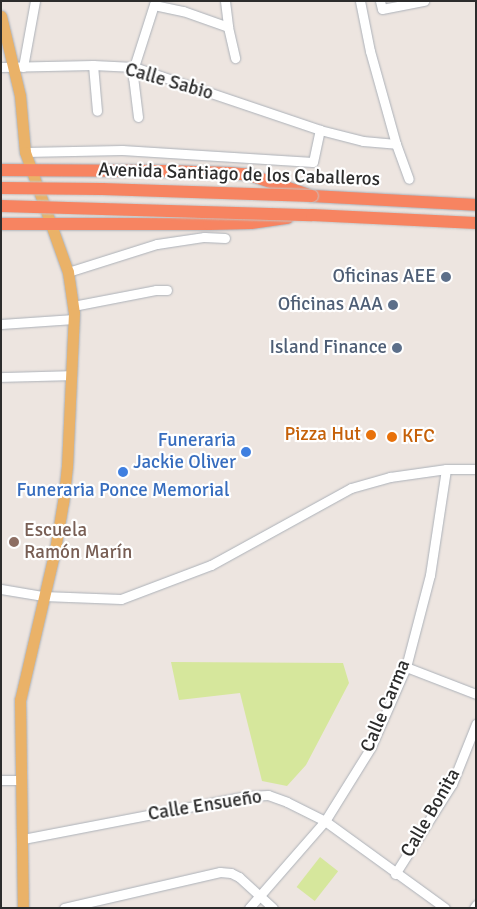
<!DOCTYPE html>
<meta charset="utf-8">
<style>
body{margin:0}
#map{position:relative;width:477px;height:909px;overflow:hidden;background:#ede5e0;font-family:Signika,sans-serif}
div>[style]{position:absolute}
.pitch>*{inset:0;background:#d6e79c;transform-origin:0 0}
.roads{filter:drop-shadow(0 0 1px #acb1b8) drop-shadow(0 0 1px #acb1b8)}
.minor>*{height:9px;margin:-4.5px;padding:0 4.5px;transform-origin:4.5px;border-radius:4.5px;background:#fff}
.major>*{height:11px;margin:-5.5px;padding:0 5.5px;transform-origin:5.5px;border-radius:5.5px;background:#eab268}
.highway>*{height:12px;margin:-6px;padding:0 6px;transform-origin:6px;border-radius:6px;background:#f78461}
.bridges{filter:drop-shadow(0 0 1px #c4c4c4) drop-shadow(0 0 1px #c4c4c4)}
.highway-bridge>*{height:12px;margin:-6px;padding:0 6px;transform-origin:6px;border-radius:6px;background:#f78461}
.dots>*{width:14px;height:14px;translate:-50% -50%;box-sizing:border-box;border:2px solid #fff;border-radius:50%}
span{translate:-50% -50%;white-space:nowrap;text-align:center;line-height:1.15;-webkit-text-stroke:4.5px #fff;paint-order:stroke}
.street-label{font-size:19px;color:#2c2c2c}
.service-label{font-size:19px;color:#4e5e75}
.right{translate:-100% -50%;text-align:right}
.food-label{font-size:19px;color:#c56008}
.left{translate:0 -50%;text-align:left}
.shop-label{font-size:19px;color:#366cbe}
.education-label{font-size:19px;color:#785e54}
.frame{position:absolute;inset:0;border:2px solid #2c2c2c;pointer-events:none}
</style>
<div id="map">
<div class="pitch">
<i style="clip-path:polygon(171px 662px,343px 663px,349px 683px,306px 765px,287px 786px,262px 781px,240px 693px,179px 700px)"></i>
<i style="left:320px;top:857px;width:23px;height:38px;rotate:38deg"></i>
</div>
<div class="roads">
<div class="minor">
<i style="left:225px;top:1px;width:26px;rotate:83deg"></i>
<i style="left:228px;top:27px;width:32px;rotate:77deg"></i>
<i style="left:360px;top:1px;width:51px;rotate:78.7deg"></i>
<i style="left:370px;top:51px;width:97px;rotate:74.4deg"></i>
<i style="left:396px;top:144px;width:37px;rotate:70deg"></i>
<i style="left:380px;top:1px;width:8px;rotate:76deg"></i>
<i style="left:382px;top:9px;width:43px;rotate:-10.8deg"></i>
<i style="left:154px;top:5px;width:30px;rotate:12deg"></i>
<i style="left:183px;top:11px;width:48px;rotate:19.6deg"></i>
<i style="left:93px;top:65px;width:46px;rotate:85deg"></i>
<i style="left:1px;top:67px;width:92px;rotate:-1.2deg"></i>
<i style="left:93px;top:65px;width:41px;rotate:2.8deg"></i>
<i style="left:134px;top:67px;width:196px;rotate:18.7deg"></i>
<i style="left:320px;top:130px;width:44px;rotate:14.3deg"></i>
<i style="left:363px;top:141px;width:33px;rotate:5deg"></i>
<i style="left:23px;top:67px;width:67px;rotate:-79.7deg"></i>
<i style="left:138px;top:117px;width:39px;rotate:-97deg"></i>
<i style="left:133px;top:78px;width:11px;rotate:-85deg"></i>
<i style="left:134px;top:67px;width:69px;rotate:-72.3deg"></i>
<i style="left:25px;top:152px;width:97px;rotate:-1.2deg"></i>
<i style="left:122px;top:150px;width:191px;rotate:3.6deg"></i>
<i style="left:313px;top:162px;width:33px;rotate:-78deg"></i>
<i style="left:68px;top:272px;width:93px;rotate:-17.5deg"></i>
<i style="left:157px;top:244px;width:48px;rotate:-8.5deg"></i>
<i style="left:204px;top:237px;width:21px;rotate:3deg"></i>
<i style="left:73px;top:306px;width:85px;rotate:-10.9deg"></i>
<i style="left:156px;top:290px;width:11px"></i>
<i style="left:1px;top:324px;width:73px;rotate:-3.9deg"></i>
<i style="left:1px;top:377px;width:71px;rotate:-1.6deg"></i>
<i style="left:1px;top:589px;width:43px;rotate:9.5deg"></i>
<i style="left:43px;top:596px;width:78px;rotate:2.2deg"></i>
<i style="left:121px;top:599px;width:96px;rotate:-20.7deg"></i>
<i style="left:211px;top:565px;width:160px;rotate:-28.8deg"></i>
<i style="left:351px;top:488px;width:41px;rotate:-15.8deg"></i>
<i style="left:390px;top:477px;width:57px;rotate:-8.1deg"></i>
<i style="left:446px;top:469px;width:30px"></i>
<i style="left:406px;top:667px;width:75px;rotate:21.1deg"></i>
<i style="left:1px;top:780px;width:18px"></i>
<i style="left:23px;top:839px;width:228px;rotate:-10.9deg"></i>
<i style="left:247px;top:796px;width:21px;rotate:-3deg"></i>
<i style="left:268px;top:795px;width:20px;rotate:20deg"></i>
<i style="left:287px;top:802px;width:42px;rotate:26.6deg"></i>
<i style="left:325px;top:821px;width:148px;rotate:35.9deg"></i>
<i style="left:395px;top:874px;width:107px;rotate:-57.7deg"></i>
<i style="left:452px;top:784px;width:65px;rotate:-68.2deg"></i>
<i style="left:64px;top:908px;width:160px;rotate:-13deg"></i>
<i style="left:220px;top:872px;width:11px;rotate:5deg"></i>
<i style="left:231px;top:873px;width:9px;rotate:27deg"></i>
<i style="left:239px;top:877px;width:46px;rotate:42.4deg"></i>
<i style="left:249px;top:908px;width:116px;rotate:-48.9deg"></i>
<i style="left:325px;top:821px;width:87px;rotate:-58.1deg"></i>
<i style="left:371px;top:747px;width:87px;rotate:-66.4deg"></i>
<i style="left:406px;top:667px;width:95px;rotate:-75.4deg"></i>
<i style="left:430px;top:575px;width:107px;rotate:-81.4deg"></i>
<i style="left:474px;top:908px;width:4px;rotate:-56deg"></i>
</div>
<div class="major">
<i style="left:1px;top:16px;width:82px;rotate:76.6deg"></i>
<i style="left:20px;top:96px;width:56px;rotate:84.9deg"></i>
<i style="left:25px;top:152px;width:127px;rotate:70.3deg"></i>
<i style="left:68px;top:272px;width:41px;rotate:81.7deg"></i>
<i style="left:74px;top:313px;width:153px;rotate:92.6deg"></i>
<i style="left:67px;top:466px;width:36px;rotate:96deg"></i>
<i style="left:63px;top:502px;width:49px;rotate:99.5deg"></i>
<i style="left:55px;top:550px;width:154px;rotate:103.1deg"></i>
<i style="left:20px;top:700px;width:208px;rotate:89.2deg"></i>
</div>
<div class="highway">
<i style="left:1px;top:170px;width:161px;rotate:0.4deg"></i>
<i style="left:162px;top:171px;width:67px;rotate:1.7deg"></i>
<i style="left:229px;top:173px;width:21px;rotate:5deg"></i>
<i style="left:250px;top:175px;width:65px;rotate:18.7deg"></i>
<i style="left:312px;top:196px;width:164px;rotate:3.1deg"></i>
<i style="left:1px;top:224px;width:208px"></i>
<i style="left:209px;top:224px;width:42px;rotate:-1.4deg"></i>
<i style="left:251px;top:223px;width:37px;rotate:-8deg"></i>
</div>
</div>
<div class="bridges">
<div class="highway-bridge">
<i style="left:1px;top:188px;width:101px;rotate:0.6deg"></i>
<i style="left:102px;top:189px;width:210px;rotate:1.9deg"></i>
<i style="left:1px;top:206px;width:311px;rotate:1.7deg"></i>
<i style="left:312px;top:215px;width:164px;rotate:2.8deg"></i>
</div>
</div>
<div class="dots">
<i style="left:446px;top:277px;background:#5c6f8a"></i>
<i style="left:393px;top:305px;background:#5c6f8a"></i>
<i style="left:397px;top:348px;background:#5c6f8a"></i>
<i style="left:371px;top:435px;background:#e8710a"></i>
<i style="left:392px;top:437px;background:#e8710a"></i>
<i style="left:246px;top:452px;background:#3f7fe0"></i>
<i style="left:123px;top:472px;background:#3f7fe0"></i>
<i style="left:14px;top:542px;background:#8d6e63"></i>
</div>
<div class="street-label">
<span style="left:169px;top:82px;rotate:16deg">Calle Sabio</span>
<span style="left:239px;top:175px;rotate:2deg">Avenida Santiago de los Caballeros</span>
<span style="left:386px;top:706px;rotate:-67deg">Calle Carma</span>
<span style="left:205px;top:806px;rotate:-9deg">Calle Ensueño</span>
<span style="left:431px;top:813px;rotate:-60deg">Calle Bonita</span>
</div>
<div class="service-label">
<span class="right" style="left:436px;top:277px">Oficinas AEE</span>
<span class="right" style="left:383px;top:305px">Oficinas AAA</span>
<span class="right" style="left:387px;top:348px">Island Finance</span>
</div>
<div class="food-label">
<span class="right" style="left:361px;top:435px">Pizza Hut</span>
<span class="left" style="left:402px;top:437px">KFC</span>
</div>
<div class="shop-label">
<span class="right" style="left:236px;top:452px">Funeraria<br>Jackie Oliver</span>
<span style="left:123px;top:491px">Funeraria Ponce Memorial</span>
</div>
<div class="education-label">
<span class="left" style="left:24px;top:542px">Escuela<br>Ramón Marín</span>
</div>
<div class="frame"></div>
</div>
